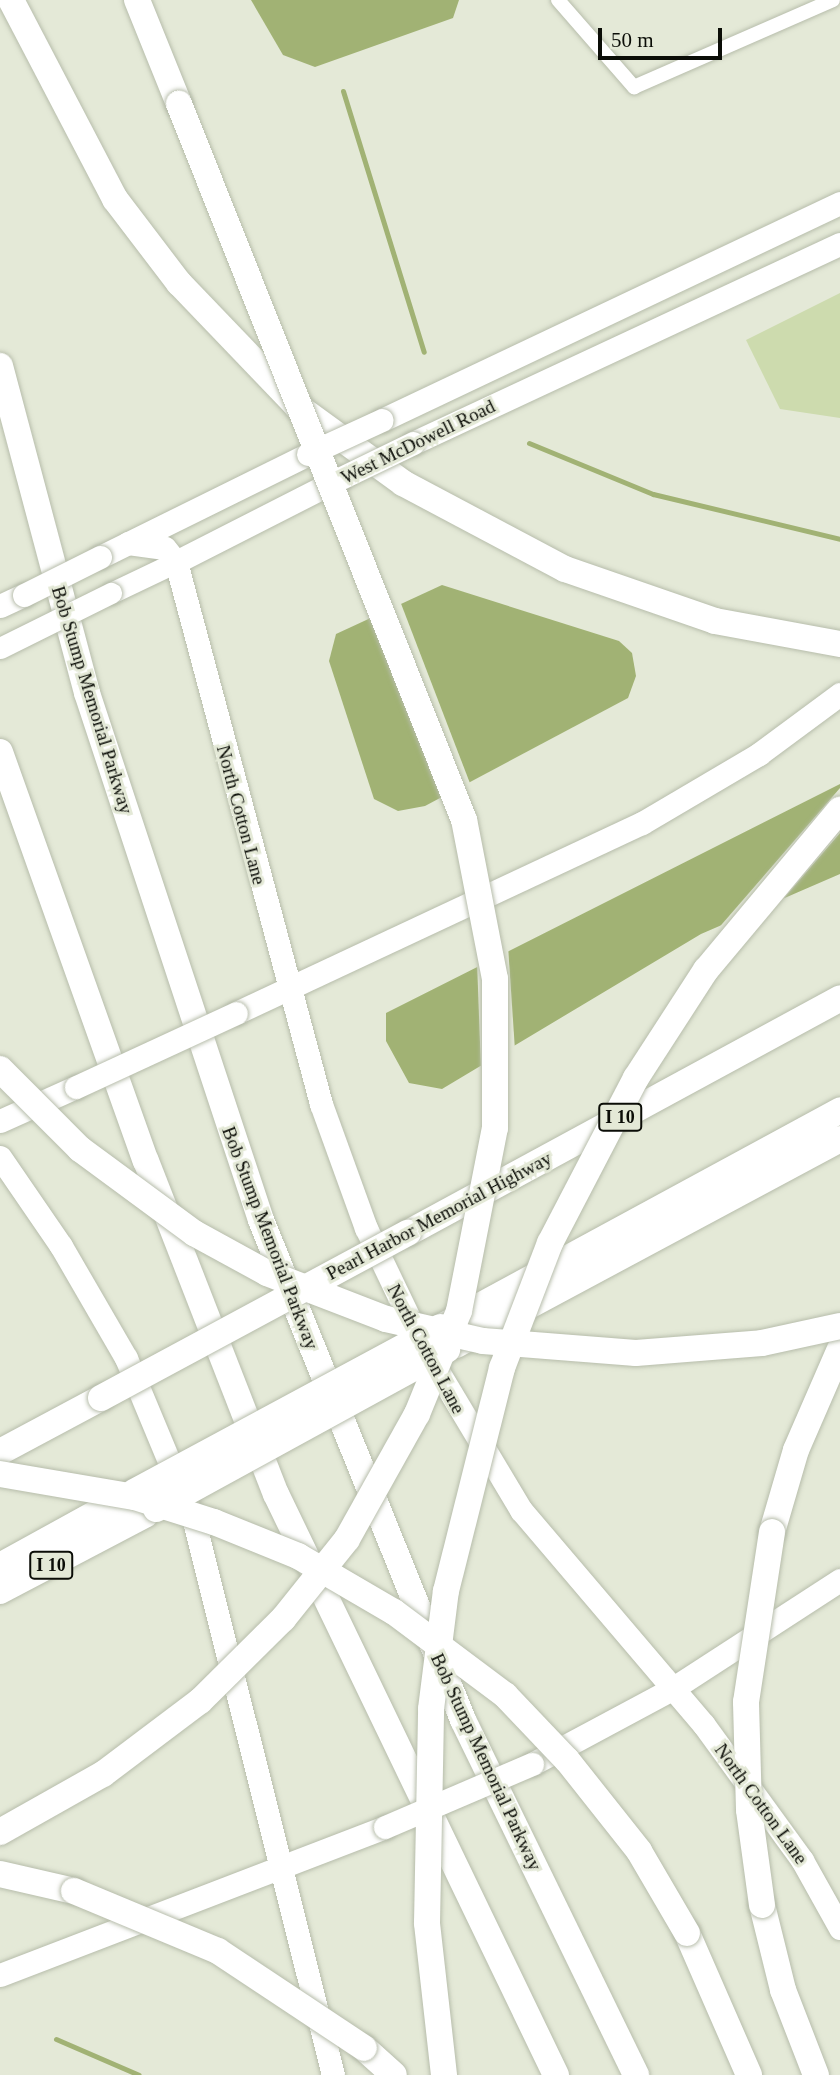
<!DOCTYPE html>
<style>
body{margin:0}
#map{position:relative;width:840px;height:2075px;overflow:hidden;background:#e4e9d7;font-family:Georgia,serif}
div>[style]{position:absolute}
.green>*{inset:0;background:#cddbae}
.water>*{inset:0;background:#a1b274}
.pier>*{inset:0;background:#e4e9d7;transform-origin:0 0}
.stream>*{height:5px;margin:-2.5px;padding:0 2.5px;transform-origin:2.5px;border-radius:2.5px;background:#a1b274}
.roads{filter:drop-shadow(0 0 2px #b7bdab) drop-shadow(0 0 2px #b7bdab)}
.minor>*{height:14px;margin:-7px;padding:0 7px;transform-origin:7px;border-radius:7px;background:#fff}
.secondary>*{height:21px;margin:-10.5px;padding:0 10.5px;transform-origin:10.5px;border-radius:10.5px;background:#fff}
.primary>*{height:23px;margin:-11.5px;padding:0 11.5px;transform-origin:11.5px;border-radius:11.5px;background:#fff}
.motorway>*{height:26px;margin:-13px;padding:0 13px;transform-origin:13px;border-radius:13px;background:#fff}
.bridges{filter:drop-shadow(0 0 2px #b7bdab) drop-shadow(0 0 2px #b7bdab)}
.secondary-bridge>*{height:21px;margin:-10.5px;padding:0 10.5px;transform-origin:10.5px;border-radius:10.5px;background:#fff}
.primary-bridge>*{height:23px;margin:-11.5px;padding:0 11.5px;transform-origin:11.5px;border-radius:11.5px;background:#fff}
.motorway-bridge>*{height:26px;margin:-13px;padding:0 13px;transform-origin:13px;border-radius:13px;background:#fff}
span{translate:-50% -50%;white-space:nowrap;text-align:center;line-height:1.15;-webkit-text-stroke:6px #e4e9d7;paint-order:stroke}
.shield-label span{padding:2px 5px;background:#e4e9d7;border:2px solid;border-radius:5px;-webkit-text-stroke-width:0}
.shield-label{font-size:18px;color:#0b0d07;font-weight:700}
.street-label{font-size:19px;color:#0b0d07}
.scale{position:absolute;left:598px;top:28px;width:124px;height:32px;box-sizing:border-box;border:4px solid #0b0d07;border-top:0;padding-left:9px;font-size:21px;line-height:24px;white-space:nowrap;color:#0b0d07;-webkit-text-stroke:5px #e4e9d7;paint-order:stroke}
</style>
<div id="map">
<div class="green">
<i style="clip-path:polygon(840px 293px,840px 418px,780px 409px,746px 340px)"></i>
</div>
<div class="water">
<i style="clip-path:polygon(251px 0,459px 0,453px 18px,315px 67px,283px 55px)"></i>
<i style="clip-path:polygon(442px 585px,619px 641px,632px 653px,636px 676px,628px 698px,425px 806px,398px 811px,374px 799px,329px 661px,336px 634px)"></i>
<i style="clip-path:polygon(840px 784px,840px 874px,701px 934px,442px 1089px,409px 1083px,386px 1041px,386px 1013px)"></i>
</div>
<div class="pier">
<i style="left:400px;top:601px;width:198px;height:31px;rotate:69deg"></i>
<i style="clip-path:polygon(840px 788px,840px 833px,779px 904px,716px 931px)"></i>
<i style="clip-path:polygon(508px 946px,515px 1050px,481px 1070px,477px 961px)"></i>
</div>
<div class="stream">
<i style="left:343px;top:91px;width:273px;rotate:72.8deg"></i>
<i style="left:529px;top:443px;width:134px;rotate:22.4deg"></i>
<i style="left:653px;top:494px;width:192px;rotate:13.5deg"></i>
<i style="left:56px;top:2039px;width:90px;rotate:23.4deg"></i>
</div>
<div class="roads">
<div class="minor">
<i style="left:558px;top:0;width:116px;rotate:48.9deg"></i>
<i style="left:634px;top:87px;width:217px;rotate:-23.6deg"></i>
</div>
<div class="secondary">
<i style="left:111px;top:593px;width:72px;rotate:-25.5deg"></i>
</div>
<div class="primary">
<i style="left:382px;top:420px;width:507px;rotate:-25.35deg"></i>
<i style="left:413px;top:443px;width:471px;rotate:-25deg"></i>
<i style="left:128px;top:543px;width:37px;rotate:8deg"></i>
<i style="left:165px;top:548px;width:18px;rotate:52deg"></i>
<i style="left:176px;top:562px;width:561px;rotate:75.02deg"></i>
<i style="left:321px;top:1104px;width:132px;rotate:70.1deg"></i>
<i style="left:366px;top:1228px;width:127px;rotate:64.4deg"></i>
<i style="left:421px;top:1343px;width:195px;rotate:59.1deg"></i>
<i style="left:521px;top:1510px;width:282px;rotate:49.6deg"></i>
<i style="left:704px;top:1725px;width:167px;rotate:54deg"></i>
<i style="left:802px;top:1860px;width:78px;rotate:60.8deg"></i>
<i style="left:100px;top:557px;width:232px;rotate:-26.3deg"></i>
<i style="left:176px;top:562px;width:185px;rotate:-27deg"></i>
<i style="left:0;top:606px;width:26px;rotate:-25deg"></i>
<i style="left:236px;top:1013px;width:448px;rotate:-25.1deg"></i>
<i style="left:642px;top:823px;width:136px;rotate:-30.5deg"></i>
<i style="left:759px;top:754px;width:101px;rotate:-36.5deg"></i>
<i style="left:0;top:1121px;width:83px;rotate:-24.1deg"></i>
<i style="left:0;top:1157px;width:108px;rotate:55.6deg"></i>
<i style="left:61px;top:1246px;width:129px;rotate:59.9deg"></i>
<i style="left:126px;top:1358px;width:177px;rotate:67.4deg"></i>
<i style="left:194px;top:1521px;width:571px;rotate:75.92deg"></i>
<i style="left:532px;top:1764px;width:159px;rotate:-28.2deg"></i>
<i style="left:672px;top:1689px;width:200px;rotate:-33deg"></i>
<i style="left:0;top:1975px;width:412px;rotate:-21deg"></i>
</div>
<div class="motorway">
<i style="left:11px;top:0;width:225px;rotate:62.4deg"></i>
<i style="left:115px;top:199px;width:106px;rotate:52.7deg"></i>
<i style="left:179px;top:283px;width:170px;rotate:46.2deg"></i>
<i style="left:297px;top:406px;width:131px;rotate:36deg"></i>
<i style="left:403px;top:483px;width:183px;rotate:28deg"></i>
<i style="left:565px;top:569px;width:159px;rotate:19.1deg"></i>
<i style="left:715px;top:621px;width:127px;rotate:10.4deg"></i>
<i style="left:137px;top:0;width:112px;rotate:68deg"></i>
<i style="left:0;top:366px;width:338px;rotate:75.1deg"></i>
<i style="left:87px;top:693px;width:555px;rotate:71.73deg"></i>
<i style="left:261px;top:1220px;width:539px;rotate:68deg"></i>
<i style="left:463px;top:1720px;width:395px;rotate:64deg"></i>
<i style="left:0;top:752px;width:434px;rotate:70.4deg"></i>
<i style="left:146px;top:1161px;width:357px;rotate:68.7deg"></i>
<i style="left:276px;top:1494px;width:645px;rotate:64.27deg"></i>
<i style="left:408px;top:1233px;width:492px;rotate:-28.5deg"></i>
<i style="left:443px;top:1326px;width:452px;rotate:-28.5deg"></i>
<i style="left:456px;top:1345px;width:436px;rotate:-28.2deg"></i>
<i style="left:0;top:1452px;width:115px;rotate:-28.1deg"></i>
<i style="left:772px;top:1532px;width:85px;rotate:-73.7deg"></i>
<i style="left:796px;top:1450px;width:110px;rotate:-66.5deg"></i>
<i style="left:0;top:1566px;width:153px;rotate:-28.9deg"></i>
<i style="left:0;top:1591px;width:164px;rotate:-27.7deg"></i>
<i style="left:0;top:1874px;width:76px;rotate:12.9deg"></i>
<i style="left:762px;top:1905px;width:88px;rotate:76.1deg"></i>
<i style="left:783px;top:1990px;width:91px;rotate:68.8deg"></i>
<i style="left:687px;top:1933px;width:155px;rotate:66.4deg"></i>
<i style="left:364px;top:2048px;width:40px;rotate:42deg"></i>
</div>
</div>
<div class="bridges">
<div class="secondary-bridge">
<i style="left:0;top:648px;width:124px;rotate:-26.4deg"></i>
</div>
<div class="primary-bridge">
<i style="left:308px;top:454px;width:81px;rotate:-24.7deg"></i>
<i style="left:341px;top:478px;width:80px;rotate:-25.9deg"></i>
<i style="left:24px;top:595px;width:85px;rotate:-26.6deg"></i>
<i style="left:76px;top:1087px;width:176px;rotate:-24.8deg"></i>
<i style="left:385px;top:1827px;width:160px;rotate:-23.2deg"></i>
</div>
<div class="motorway-bridge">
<i style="left:0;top:1069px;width:113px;rotate:45deg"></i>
<i style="left:80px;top:1149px;width:142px;rotate:36.4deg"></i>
<i style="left:194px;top:1233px;width:83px;rotate:28.7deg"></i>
<i style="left:267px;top:1273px;width:128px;rotate:21.1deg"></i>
<i style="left:386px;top:1319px;width:99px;rotate:12.8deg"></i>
<i style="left:483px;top:1341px;width:153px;rotate:4.5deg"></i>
<i style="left:636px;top:1353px;width:126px;rotate:-4.5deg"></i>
<i style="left:762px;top:1343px;width:80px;rotate:-12.3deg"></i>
<i style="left:101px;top:1398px;width:349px;rotate:-28.3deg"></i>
<i style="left:0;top:1474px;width:137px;rotate:9.7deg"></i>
<i style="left:135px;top:1497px;width:83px;rotate:17.6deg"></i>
<i style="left:214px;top:1522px;width:91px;rotate:22deg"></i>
<i style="left:298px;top:1556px;width:111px;rotate:30.3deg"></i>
<i style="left:394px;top:1612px;width:139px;rotate:36.8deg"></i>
<i style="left:505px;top:1695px;width:90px;rotate:46.4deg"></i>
<i style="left:567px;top:1760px;width:116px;rotate:51.6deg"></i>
<i style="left:639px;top:1851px;width:95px;rotate:59.7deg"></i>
<i style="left:134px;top:1492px;width:348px;rotate:-28.3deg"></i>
<i style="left:156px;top:1509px;width:332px;rotate:-28.7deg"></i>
<i style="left:0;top:1832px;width:118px;rotate:-29.4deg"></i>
<i style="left:103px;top:1774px;width:121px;rotate:-37deg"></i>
<i style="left:200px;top:1701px;width:117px;rotate:-44.7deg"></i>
<i style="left:283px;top:1619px;width:102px;rotate:-51.3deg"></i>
<i style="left:347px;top:1539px;width:143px;rotate:-60.8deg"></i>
<i style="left:417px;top:1414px;width:111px;rotate:-67.8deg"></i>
<i style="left:459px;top:1311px;width:187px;rotate:-78.9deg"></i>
<i style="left:495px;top:1128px;width:149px;rotate:-90deg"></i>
<i style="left:495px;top:979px;width:162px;rotate:-101deg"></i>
<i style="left:464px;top:820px;width:771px;rotate:-111.7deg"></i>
<i style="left:74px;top:1891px;width:156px;rotate:22.6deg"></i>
<i style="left:218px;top:1951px;width:175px;rotate:33.6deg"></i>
<i style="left:762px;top:1905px;width:96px;rotate:-97.8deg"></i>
<i style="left:749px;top:1810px;width:108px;rotate:-91.6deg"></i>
<i style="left:746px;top:1702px;width:172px;rotate:-81.3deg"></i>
<i style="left:444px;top:2075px;width:153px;rotate:-96.4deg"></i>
<i style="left:427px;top:1923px;width:214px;rotate:-88.9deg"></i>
<i style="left:431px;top:1709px;width:119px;rotate:-82.8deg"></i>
<i style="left:446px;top:1591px;width:230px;rotate:-75.9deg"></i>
<i style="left:502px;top:1368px;width:134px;rotate:-69deg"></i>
<i style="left:550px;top:1243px;width:186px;rotate:-62.5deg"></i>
<i style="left:636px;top:1078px;width:129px;rotate:-57.1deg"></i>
<i style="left:706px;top:970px;width:209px;rotate:-50.1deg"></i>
</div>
</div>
<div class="shield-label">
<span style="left:620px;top:1117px">I 10</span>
<span style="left:51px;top:1565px">I 10</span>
</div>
<div class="street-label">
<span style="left:418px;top:442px;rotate:-26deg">West McDowell Road</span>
<span style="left:92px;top:700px;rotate:73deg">Bob Stump Memorial Parkway</span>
<span style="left:241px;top:815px;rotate:75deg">North Cotton Lane</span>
<span style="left:439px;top:1216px;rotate:-28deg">Pearl Harbor Memorial Highway</span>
<span style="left:270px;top:1238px;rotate:69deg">Bob Stump Memorial Parkway</span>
<span style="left:426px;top:1349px;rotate:62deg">North Cotton Lane</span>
<span style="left:486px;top:1762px;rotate:65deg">Bob Stump Memorial Parkway</span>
<span style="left:761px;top:1804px;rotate:54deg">North Cotton Lane</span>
</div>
<div class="scale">50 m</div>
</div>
